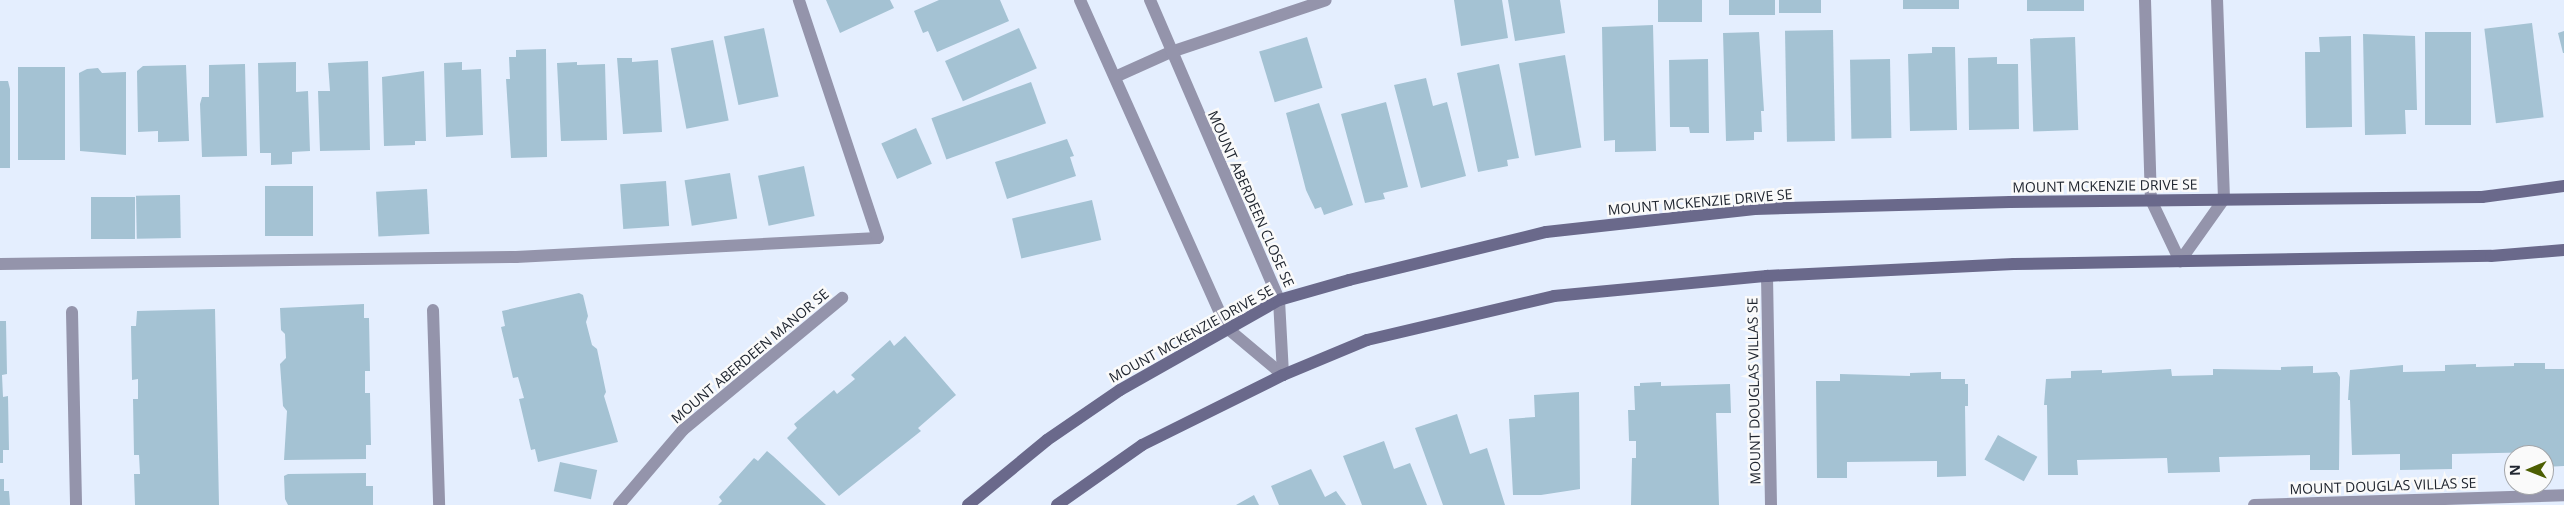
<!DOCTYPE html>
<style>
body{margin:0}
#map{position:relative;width:2564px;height:505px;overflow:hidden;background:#e4eefe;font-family:"Open Sans",sans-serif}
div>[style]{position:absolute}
.building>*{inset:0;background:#a4c2d3;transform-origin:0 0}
.lane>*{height:12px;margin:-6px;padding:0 6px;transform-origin:6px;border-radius:6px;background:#9494ab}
.street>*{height:12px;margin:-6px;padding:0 6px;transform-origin:6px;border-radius:6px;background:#9494ab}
.secondary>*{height:12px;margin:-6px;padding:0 6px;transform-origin:6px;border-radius:6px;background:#6a698b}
span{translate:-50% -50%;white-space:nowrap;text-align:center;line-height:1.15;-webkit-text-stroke:5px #fafafa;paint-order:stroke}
.street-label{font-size:14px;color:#202630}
.north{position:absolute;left:2504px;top:445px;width:50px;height:50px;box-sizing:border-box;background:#fafafa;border:1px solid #a3a5a9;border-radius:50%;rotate:269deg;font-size:14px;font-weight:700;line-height:20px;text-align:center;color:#202630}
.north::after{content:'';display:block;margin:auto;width:18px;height:22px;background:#4c5e02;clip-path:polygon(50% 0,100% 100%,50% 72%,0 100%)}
</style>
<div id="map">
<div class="building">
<i style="clip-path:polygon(826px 0,890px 0,894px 8px,840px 33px)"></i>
<i style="clip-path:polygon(939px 0,1000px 0,1009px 21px,937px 52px,928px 31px,923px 33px,914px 11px)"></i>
<i style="clip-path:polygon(1454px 0,1502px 0,1508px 38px,1461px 46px)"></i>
<i style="clip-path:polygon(1508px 0,1560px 0,1565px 33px,1515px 41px)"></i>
<i style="left:1658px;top:0;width:44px;height:22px"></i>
<i style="left:1729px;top:0;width:46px;height:15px"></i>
<i style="left:1779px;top:0;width:42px;height:13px"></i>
<i style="left:1903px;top:0;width:56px;height:9px"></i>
<i style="left:2027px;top:0;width:57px;height:11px"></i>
<i style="left:2532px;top:23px;width:95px;height:48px;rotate:83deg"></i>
<i style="clip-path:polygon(1653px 25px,1656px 151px,1615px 152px,1615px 140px,1604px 141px,1602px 27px)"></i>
<i style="left:764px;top:28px;width:70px;height:41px;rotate:78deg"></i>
<i style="left:1019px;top:28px;width:44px;height:81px;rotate:66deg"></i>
<i style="left:1833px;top:30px;width:111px;height:48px;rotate:89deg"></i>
<i style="clip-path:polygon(2564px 31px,2564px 53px,2563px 53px,2558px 33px)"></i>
<i style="clip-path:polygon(1759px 32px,1764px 111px,1761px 111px,1762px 132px,1754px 132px,1754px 140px,1726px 141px,1723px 33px)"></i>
<i style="left:2425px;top:32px;width:46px;height:93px"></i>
<i style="clip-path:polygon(2363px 34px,2415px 36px,2417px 110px,2405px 110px,2406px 134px,2365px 135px)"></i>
<i style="clip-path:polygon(2351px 36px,2352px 127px,2306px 128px,2305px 52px,2320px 52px,2319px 37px)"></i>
<i style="left:1307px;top:37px;width:53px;height:50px;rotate:73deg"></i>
<i style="left:2075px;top:37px;width:93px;height:45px;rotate:88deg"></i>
<i style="left:713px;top:40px;width:82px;height:43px;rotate:79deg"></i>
<i style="clip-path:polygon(1932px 47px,1955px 47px,1957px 130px,1910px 131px,1908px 54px,1932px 53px)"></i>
<i style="clip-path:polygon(546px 49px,547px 157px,511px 158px,506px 79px,510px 79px,509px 57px,516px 57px,516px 50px)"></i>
<i style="left:1565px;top:55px;width:94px;height:47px;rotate:80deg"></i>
<i style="clip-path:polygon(1997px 57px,1997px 64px,2018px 64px,2019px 129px,1969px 130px,1968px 58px)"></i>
<i style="clip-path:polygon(617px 58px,632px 58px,632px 62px,658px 60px,662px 132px,623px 134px)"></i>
<i style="clip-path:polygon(1708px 59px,1709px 133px,1690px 133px,1689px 127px,1670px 127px,1669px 60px)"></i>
<i style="left:1890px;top:59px;width:79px;height:40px;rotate:89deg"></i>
<i style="clip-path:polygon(368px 61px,370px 150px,320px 151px,318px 91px,330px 91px,328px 63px)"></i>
<i style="clip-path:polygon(296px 62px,296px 92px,308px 91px,310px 151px,292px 152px,292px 164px,271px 165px,271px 153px,260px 153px,258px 63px)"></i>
<i style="clip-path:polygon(462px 62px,462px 70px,481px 69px,483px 135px,446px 137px,444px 63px)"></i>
<i style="clip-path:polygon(577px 62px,577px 65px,605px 64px,607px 140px,561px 141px,557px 63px)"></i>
<i style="clip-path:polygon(245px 64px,247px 156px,202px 157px,200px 104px,202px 97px,209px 97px,209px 65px)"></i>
<i style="clip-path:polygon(1499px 64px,1519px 158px,1507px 160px,1508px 166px,1478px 172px,1457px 73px)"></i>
<i style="clip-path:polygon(186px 65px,189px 141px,158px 142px,158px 131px,138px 132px,137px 71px,143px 66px)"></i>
<i style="left:18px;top:67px;width:47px;height:93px"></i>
<i style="clip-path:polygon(98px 68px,102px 73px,126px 72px,126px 155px,80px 151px,79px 73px,87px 69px)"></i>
<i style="clip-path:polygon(424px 71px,426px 141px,415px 141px,415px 145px,384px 146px,382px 77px)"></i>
<i style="clip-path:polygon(1426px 78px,1433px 106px,1447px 102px,1466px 176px,1421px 188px,1394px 85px)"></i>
<i style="clip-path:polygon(0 81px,8px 81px,10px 89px,10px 168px,0 168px)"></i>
<i style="left:1031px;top:82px;width:44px;height:106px;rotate:70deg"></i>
<i style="clip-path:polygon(1386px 102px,1408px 187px,1383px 193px,1385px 199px,1365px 203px,1341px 114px)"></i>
<i style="clip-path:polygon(1319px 103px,1353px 205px,1324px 215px,1321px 207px,1315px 209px,1306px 190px,1286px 113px)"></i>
<i style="left:916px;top:128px;width:39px;height:38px;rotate:66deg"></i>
<i style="clip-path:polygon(1067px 139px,1074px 156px,1070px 157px,1076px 176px,1007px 199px,995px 162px)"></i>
<i style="left:804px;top:166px;width:51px;height:47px;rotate:78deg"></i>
<i style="left:730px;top:173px;width:46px;height:46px;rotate:81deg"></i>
<i style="left:666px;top:181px;width:45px;height:46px;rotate:86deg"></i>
<i style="left:265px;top:186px;width:48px;height:50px"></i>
<i style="left:427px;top:189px;width:45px;height:51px;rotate:87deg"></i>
<i style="left:180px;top:195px;width:43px;height:44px;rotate:89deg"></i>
<i style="left:135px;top:197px;width:42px;height:44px;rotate:90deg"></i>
<i style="left:1092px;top:200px;width:41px;height:82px;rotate:77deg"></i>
<i style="clip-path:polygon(579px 293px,583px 295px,588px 316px,586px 322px,592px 345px,597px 349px,606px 392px,604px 396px,618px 442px,538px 462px,535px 449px,531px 450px,519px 399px,524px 398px,518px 377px,513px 378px,501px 327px,505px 326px,502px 311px)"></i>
<i style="clip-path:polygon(364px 304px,364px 318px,369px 318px,370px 371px,365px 371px,365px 393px,370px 393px,371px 445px,366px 445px,366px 459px,284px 460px,287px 411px,283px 406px,280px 364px,286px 358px,285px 334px,281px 330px,280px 308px)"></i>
<i style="clip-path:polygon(215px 309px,219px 505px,135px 505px,134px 474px,140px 474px,139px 455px,134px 455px,133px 399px,138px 399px,138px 379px,132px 380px,131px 326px,136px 326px,137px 311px)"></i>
<i style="clip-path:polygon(0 321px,6px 321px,7px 374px,2px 375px,3px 397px,8px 396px,9px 450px,3px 450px,3px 463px,0 463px)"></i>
<i style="clip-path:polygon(905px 336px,956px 395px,918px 428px,921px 431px,839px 496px,787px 438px,797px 428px,794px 424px,834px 390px,837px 394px,855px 379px,851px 375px,890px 340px,894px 346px)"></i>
<i style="clip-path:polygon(2514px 363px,2545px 363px,2545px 369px,2564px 369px,2564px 466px,2544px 467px,2543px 452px,2452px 454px,2452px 469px,2400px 470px,2400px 454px,2352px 455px,2350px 400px,2348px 400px,2350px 370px,2403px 365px,2403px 372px,2445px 371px,2445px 365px,2476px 364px,2476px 367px,2514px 366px)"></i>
<i style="clip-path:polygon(2313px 366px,2313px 373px,2337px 372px,2340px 377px,2339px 470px,2310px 470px,2310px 455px,2219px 457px,2220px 472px,2168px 473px,2167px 458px,2077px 460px,2078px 475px,2048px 475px,2047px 405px,2044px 405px,2046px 379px,2071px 378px,2071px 371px,2102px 370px,2102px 373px,2171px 369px,2172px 376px,2213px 375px,2213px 369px,2281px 370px,2281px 367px)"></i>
<i style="clip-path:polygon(1941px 372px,1941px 379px,1965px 379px,1965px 384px,1968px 384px,1968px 406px,1965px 406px,1966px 476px,1937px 477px,1937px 461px,1847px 462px,1847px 478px,1817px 478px,1816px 381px,1840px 381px,1840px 374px,1910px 376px,1910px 373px)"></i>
<i style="clip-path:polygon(1661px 382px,1661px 386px,1730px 384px,1731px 413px,1716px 413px,1719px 505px,1631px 505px,1632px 458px,1636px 458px,1636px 441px,1629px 441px,1628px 410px,1635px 410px,1634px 386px,1640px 386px,1640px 383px)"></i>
<i style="clip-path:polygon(1579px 392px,1580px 489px,1541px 495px,1513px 495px,1509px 419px,1535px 417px,1534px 395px)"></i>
<i style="clip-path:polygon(1457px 414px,1470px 454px,1487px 448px,1505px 505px,1443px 505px,1415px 428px)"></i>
<i style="left:1998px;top:435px;width:45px;height:28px;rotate:29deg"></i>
<i style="clip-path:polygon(1384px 441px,1394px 469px,1410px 463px,1427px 505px,1362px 505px,1343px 456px)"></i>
<i style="clip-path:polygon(767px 451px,773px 456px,826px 505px,718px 505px,722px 501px,719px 497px,754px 458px,758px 461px)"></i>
<i style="left:560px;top:462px;width:38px;height:30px;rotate:12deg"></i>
<i style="clip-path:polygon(1311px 469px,1325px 497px,1336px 491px,1346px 505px,1279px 505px,1271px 486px)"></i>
<i style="clip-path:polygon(366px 473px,366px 486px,373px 486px,373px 505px,288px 505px,285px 499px,284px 476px,288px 474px)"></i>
<i style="clip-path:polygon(0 479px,4px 479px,4px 491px,9px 491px,10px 505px,0 505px)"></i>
<i style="clip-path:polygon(1254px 495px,1259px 505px,1236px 505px)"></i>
</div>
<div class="lane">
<i style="left:1115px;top:77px;width:61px;rotate:-24.1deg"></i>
<i style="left:1171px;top:52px;width:163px;rotate:-18.5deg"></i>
<i style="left:0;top:264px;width:516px;rotate:-0.78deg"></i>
<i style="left:516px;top:257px;width:362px;rotate:-3deg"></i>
<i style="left:878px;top:238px;width:251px;rotate:-108.4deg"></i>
<i style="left:1767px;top:276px;width:229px;rotate:89deg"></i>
<i style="left:433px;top:310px;width:195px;rotate:88.2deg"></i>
<i style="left:72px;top:312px;width:193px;rotate:88.8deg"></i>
<i style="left:619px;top:505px;width:99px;rotate:-49.5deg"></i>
<i style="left:683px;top:430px;width:207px;rotate:-39.7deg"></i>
<i style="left:2254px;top:505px;width:310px;rotate:-1.8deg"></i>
</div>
<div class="street">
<i style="left:1080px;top:0;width:359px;rotate:65.9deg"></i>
<i style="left:1227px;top:328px;width:73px;rotate:40deg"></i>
<i style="left:1150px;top:0;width:327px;rotate:66.7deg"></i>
<i style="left:1279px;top:300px;width:75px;rotate:86.9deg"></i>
<i style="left:2145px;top:0;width:200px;rotate:88.3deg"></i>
<i style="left:2151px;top:200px;width:68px;rotate:64.6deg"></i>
<i style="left:2180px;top:261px;width:76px;rotate:-54.6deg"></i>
<i style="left:2224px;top:199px;width:199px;rotate:-92deg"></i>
</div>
<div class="secondary">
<i style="left:968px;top:505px;width:102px;rotate:-39.4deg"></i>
<i style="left:1047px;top:440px;width:88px;rotate:-34.4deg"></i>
<i style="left:1120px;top:390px;width:183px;rotate:-29.5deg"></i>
<i style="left:1279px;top:300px;width:73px;rotate:-15.9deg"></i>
<i style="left:1349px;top:280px;width:203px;rotate:-13.7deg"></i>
<i style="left:1546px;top:232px;width:210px;rotate:-6.3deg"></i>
<i style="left:1755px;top:209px;width:255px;rotate:-1.6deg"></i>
<i style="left:2010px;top:202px;width:472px;rotate:-0.6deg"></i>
<i style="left:2482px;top:197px;width:83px;rotate:-7.6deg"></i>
<i style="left:1057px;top:505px;width:104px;rotate:-35.2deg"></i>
<i style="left:1142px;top:445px;width:157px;rotate:-26.4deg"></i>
<i style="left:1283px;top:375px;width:91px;rotate:-22.6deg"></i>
<i style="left:1367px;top:340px;width:192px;rotate:-13.2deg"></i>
<i style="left:1554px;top:296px;width:214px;rotate:-5.4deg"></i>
<i style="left:1767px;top:276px;width:247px;rotate:-2.8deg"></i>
<i style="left:2014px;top:264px;width:477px;rotate:-1deg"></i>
<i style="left:2491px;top:256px;width:73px;rotate:-4.7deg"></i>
</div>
<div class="street-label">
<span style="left:2105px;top:186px;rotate:-1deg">MOUNT MCKENZIE DRIVE SE</span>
<span style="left:1251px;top:199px;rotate:66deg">MOUNT ABERDEEN CLOSE SE</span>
<span style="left:1700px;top:202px;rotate:-5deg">MOUNT MCKENZIE DRIVE SE</span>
<span style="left:1191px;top:334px;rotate:-29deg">MOUNT MCKENZIE DRIVE SE</span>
<span style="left:750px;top:356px;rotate:-40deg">MOUNT ABERDEEN MANOR SE</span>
<span style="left:1754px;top:391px;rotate:-91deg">MOUNT DOUGLAS VILLAS SE</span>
<span style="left:2383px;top:486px;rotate:-2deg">MOUNT DOUGLAS VILLAS SE</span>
</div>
<div class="north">N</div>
</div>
